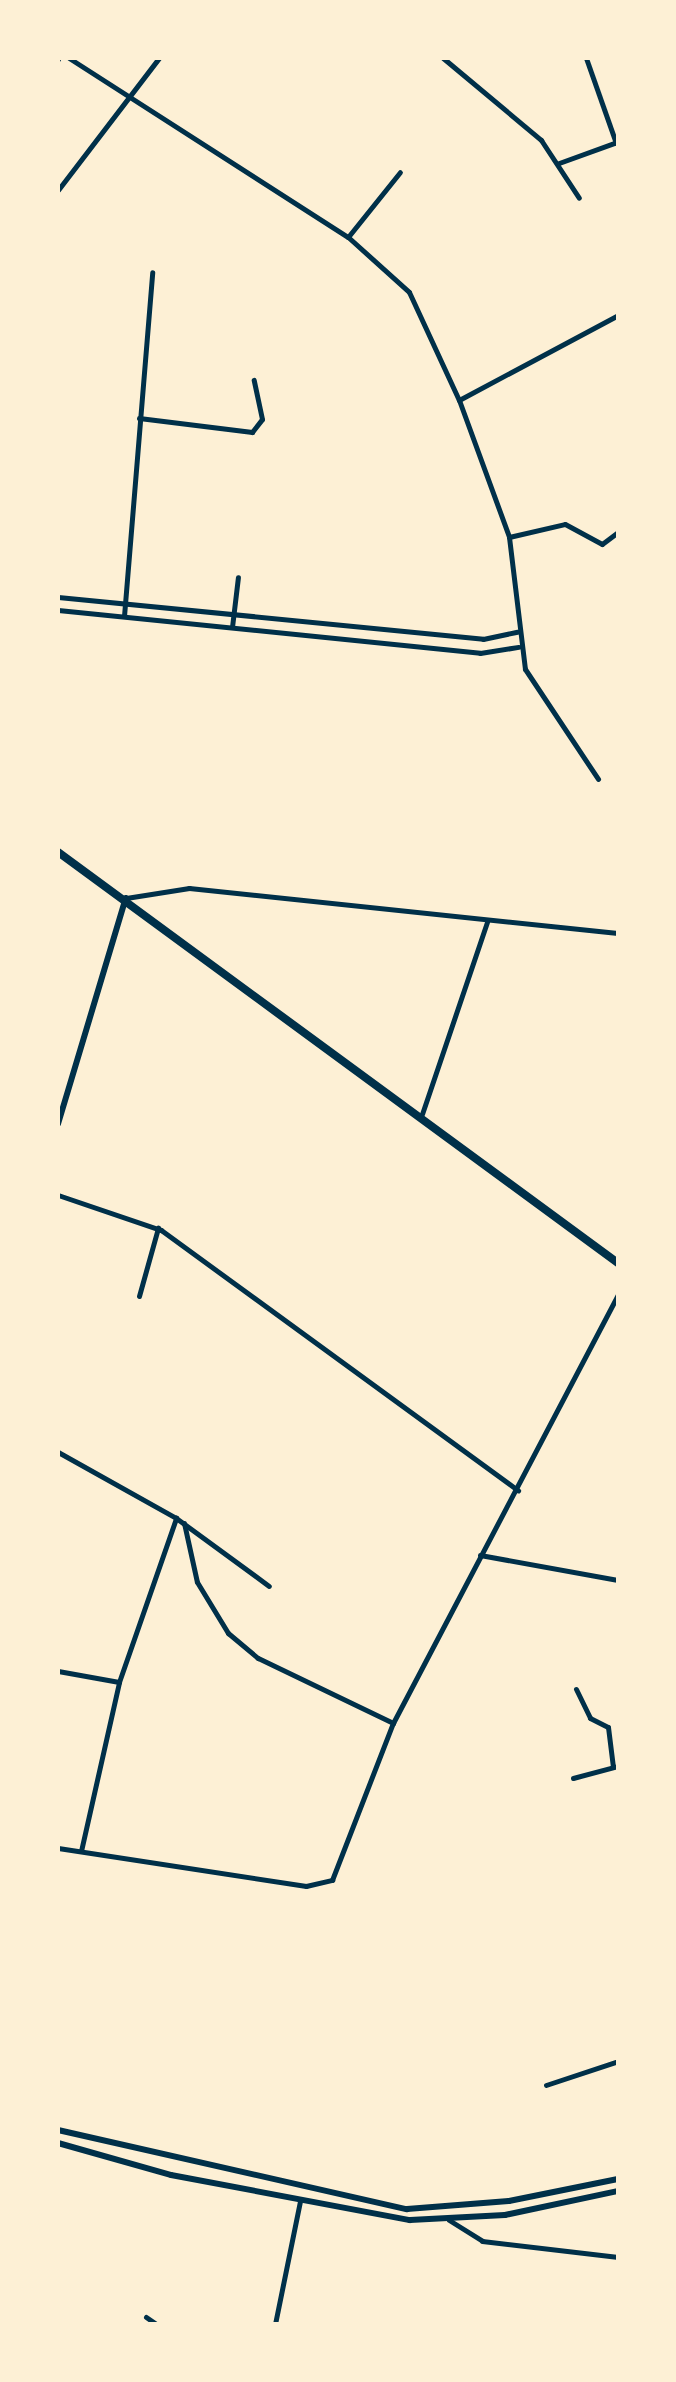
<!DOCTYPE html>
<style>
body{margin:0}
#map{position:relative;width:676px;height:2382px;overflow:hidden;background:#fdf0d5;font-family:"Playfair Display",serif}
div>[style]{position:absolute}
.minor>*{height:5px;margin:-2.5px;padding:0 2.5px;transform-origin:2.5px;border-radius:2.5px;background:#003049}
.tertiary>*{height:6px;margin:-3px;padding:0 3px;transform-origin:3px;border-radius:3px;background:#003049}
.primary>*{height:8px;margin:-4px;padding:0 4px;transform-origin:4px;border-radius:4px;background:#003049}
span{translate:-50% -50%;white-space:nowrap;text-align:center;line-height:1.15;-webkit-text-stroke:6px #fdf0d5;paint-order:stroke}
.frame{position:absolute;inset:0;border:60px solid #fdf0d5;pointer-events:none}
</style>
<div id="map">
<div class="minor">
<i style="left:69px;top:58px;width:331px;rotate:32.7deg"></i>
<i style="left:348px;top:237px;width:82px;rotate:42deg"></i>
<i style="left:409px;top:292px;width:119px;rotate:65.2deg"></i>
<i style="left:459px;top:400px;width:146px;rotate:69.9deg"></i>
<i style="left:509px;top:537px;width:133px;rotate:83.1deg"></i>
<i style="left:525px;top:669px;width:132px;rotate:56.4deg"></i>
<i style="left:443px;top:58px;width:128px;rotate:39.9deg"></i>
<i style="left:541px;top:140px;width:69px;rotate:56.8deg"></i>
<i style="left:586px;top:58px;width:90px;rotate:70.6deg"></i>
<i style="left:58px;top:59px;width:1px;rotate:-90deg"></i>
<i style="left:559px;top:163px;width:62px;rotate:-19.9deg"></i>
<i style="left:58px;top:190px;width:166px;rotate:-52.6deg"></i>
<i style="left:348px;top:237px;width:83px;rotate:-51.3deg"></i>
<i style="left:459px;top:400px;width:180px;rotate:-28.1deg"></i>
<i style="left:139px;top:418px;width:114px;rotate:7.1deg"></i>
<i style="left:252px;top:432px;width:16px;rotate:-52deg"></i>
<i style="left:262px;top:419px;width:40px;rotate:-102deg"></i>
<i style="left:509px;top:537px;width:57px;rotate:-13.1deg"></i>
<i style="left:565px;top:524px;width:42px;rotate:28.4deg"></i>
<i style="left:602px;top:544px;width:20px;rotate:-37deg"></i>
<i style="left:58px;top:597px;width:427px;rotate:5.6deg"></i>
<i style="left:483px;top:639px;width:35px;rotate:-12deg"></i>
<i style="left:58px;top:610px;width:424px;rotate:5.8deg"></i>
<i style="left:480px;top:653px;width:39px;rotate:-9deg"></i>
<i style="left:124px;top:616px;width:345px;rotate:-85.3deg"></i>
<i style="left:232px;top:627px;width:50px;rotate:-83.2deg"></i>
<i style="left:126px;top:898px;width:64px;rotate:-9deg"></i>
<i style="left:189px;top:888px;width:431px;rotate:6deg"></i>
<i style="left:422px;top:1114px;width:203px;rotate:-71.3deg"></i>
<i style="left:58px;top:1195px;width:109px;rotate:18.8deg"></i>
<i style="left:161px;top:1230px;width:442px;rotate:36.1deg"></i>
<i style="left:139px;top:1296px;width:71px;rotate:-74.4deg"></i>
<i style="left:58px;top:1452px;width:135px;rotate:29.2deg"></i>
<i style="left:176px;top:1518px;width:115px;rotate:36.2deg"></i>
<i style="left:184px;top:1523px;width:60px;rotate:77.6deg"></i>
<i style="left:197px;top:1582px;width:60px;rotate:58.7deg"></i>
<i style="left:228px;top:1633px;width:39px;rotate:40deg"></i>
<i style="left:258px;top:1658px;width:150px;rotate:25.7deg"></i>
<i style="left:480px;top:1555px;width:140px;rotate:10.3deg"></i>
<i style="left:58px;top:1671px;width:62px;rotate:10.2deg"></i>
<i style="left:576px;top:1689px;width:32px;rotate:64deg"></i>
<i style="left:590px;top:1718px;width:20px;rotate:27deg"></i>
<i style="left:608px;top:1727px;width:40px;rotate:82.9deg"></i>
<i style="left:573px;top:1778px;width:47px;rotate:-14.9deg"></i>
<i style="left:58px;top:1848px;width:251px;rotate:8.7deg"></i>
<i style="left:306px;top:1886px;width:27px;rotate:-13deg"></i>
<i style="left:332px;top:1880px;width:168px;rotate:-68.8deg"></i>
<i style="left:393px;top:1723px;width:484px;rotate:-62.3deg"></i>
<i style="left:81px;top:1851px;width:173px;rotate:-77.3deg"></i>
<i style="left:119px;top:1682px;width:174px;rotate:-70.8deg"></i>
<i style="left:546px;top:2085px;width:76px;rotate:-18.4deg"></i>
<i style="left:449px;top:2220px;width:39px;rotate:32deg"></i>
<i style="left:482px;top:2241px;width:137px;rotate:6.7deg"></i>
<i style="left:146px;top:2317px;width:12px;rotate:35deg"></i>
<i style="left:275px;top:2324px;width:126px;rotate:-78.5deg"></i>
</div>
<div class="tertiary">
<i style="left:58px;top:1124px;width:236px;rotate:-73.3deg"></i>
<i style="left:58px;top:2130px;width:358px;rotate:12.8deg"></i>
<i style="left:407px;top:2209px;width:102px;rotate:-4.5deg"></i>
<i style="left:509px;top:2201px;width:111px;rotate:-11.4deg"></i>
<i style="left:58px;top:2143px;width:117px;rotate:15.8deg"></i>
<i style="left:171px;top:2175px;width:243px;rotate:10.7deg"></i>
<i style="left:410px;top:2220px;width:95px;rotate:-3deg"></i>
<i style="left:505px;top:2215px;width:116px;rotate:-12deg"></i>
</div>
<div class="primary">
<i style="left:58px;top:852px;width:695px;rotate:36.28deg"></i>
</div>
<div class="frame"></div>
</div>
